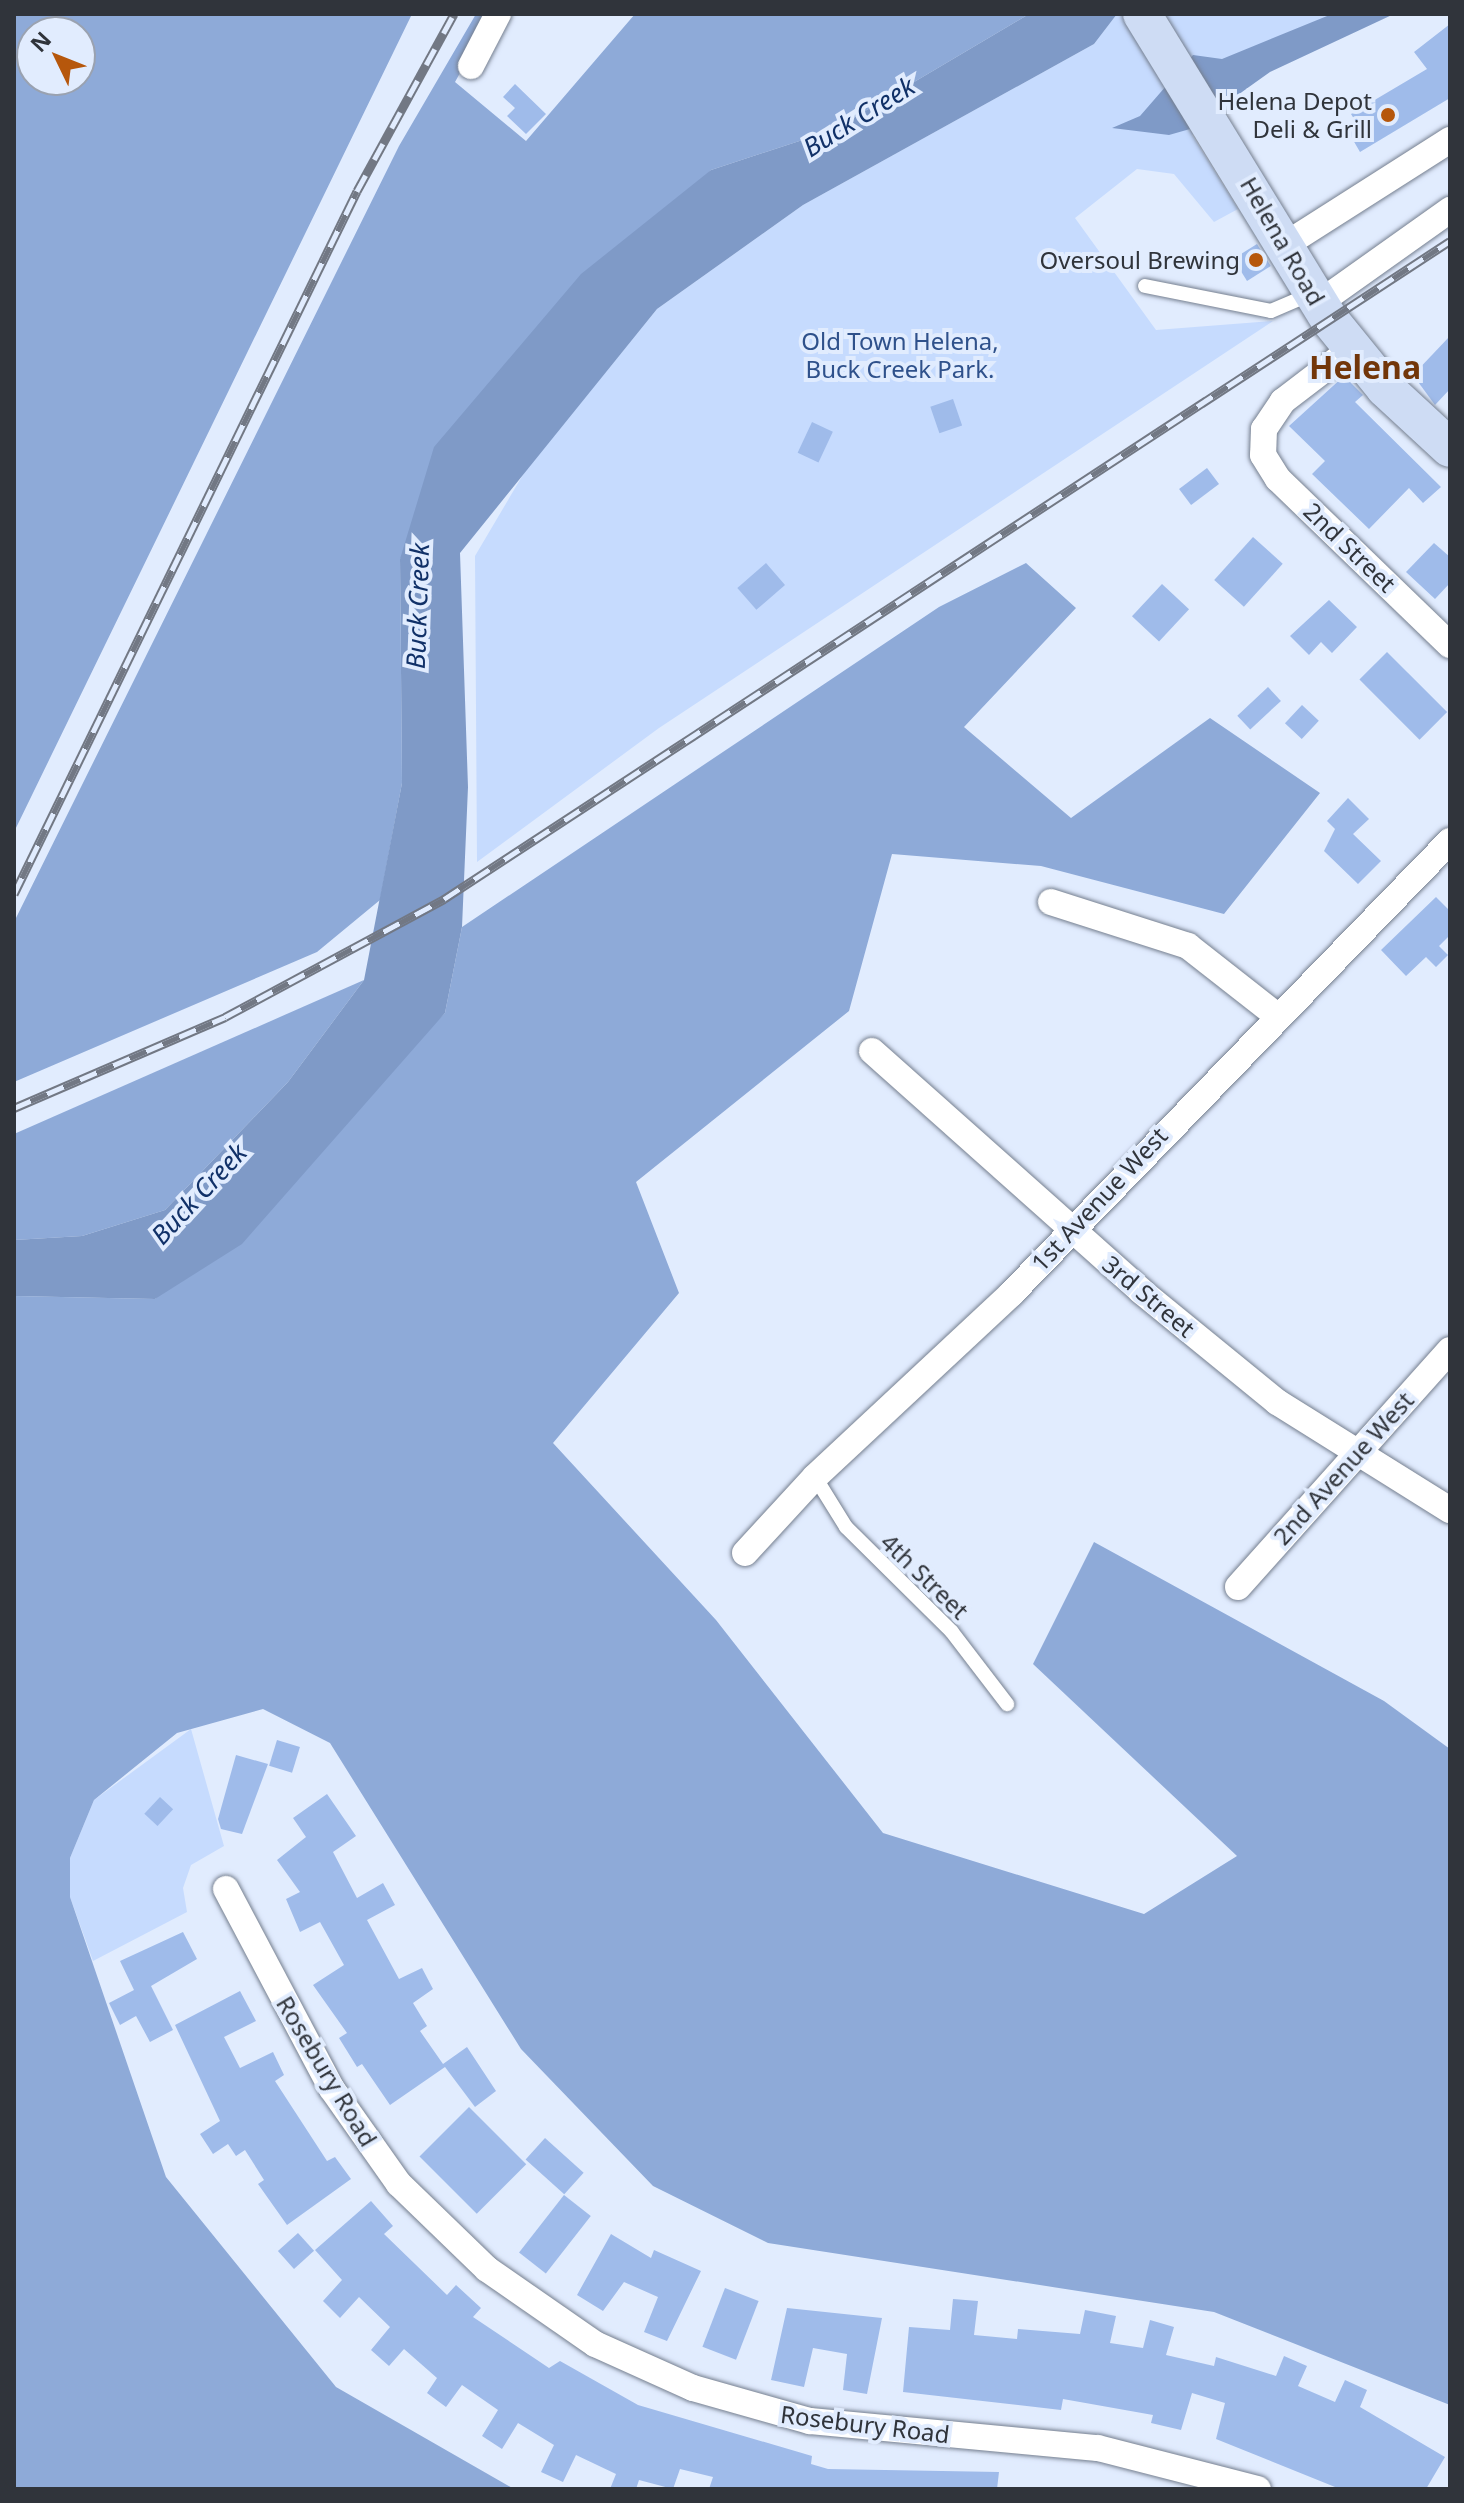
<!DOCTYPE html>
<style>
body{margin:0}
#map{position:relative;width:1464px;height:2503px;overflow:hidden;background:#e1ecfe;font-family:"Noto Sans",sans-serif}
div>[style]{position:absolute}
.green>*{inset:0;background:#c6dbfe}
.forest>*{inset:0;background:#8eaad8}
.water>*{inset:0;background:#7f9ac7}
.building>*{inset:0;background:#9fbbea;transform-origin:0 0}
.roads{filter:drop-shadow(0 0 2px #757f8f) drop-shadow(0 0 2px #757f8f)}
.service>*{height:14px;margin:-7px;padding:0 7px;transform-origin:7px;border-radius:7px;background:#fff}
.minor>*{height:26px;margin:-13px;padding:0 13px;transform-origin:13px;border-radius:13px;background:#fff}
.secondary>*{height:38px;margin:-19px;padding:0 19px;transform-origin:19px;border-radius:19px;background:#cedcf4}
.rail>*{height:9px;margin-top:-4.5px;transform-origin:0;background:repeating-linear-gradient(90deg,#e1ecfe 0 18px,#727884 0 36px);box-sizing:border-box;border-block:2px solid #727884}
.dots>*{width:22px;height:22px;translate:-50% -50%;box-sizing:border-box;border:4px solid #e1ecfe;border-radius:50%}
span{translate:-50% -50%;white-space:nowrap;text-align:center;line-height:1.15;-webkit-text-stroke:8px #e1ecfe;paint-order:stroke}
.poi-label{font-size:24px;color:#30343b}
.right{translate:-100% -50%;text-align:right}
.street-label{font-size:24px;color:#30343b}
.park-label{font-size:24px;color:#2f518b}
.water-label{font-size:26px;color:#113168;font-style:italic}
.district-label{font-size:32px;color:#72360a;font-weight:700}
.frame{position:absolute;inset:0;border:16px solid #30343b;pointer-events:none}
.north{position:absolute;left:16px;top:16px;width:80px;height:80px;box-sizing:border-box;background:#e1ecfe;border:2px solid #9aa2b0;border-radius:50%;rotate:313deg;font-size:22px;font-weight:700;line-height:32px;text-align:center;color:#30343b}
.north::after{content:'';display:block;margin:auto;width:28px;height:36px;background:#b6570c;clip-path:polygon(50% 0,100% 100%,50% 72%,0 100%)}
</style>
<div id="map">
<div class="green">
<i style="clip-path:polygon(1117px 14px,1333px 14px,1192px 135px,1238px 209px,1214px 222px,1174px 174px,1137px 169px,1075px 218px,1156px 330px,1273px 321px,659px 728px,477px 862px,475px 556px,524px 473px,657px 309px,803px 205px,1094px 44px)"></i>
<i style="clip-path:polygon(191px 1729px,224px 1846px,191px 1865px,183px 1888px,187px 1912px,93px 1961px,70px 1897px,70px 1858px,94px 1800px)"></i>
</div>
<div class="forest">
<i style="clip-path:polygon(evenodd,14px 14px,412px 14px,14px 832px,14px 14px,32px 32px,80px 32px,80px 80px,32px 80px,32px 32px)"></i>
<i style="clip-path:polygon(476px 14px,493px 14px,455px 82px,526px 141px,635px 14px,1029px 14px,833px 130px,711px 170px,400px 559px,402px 783px,380px 900px,317px 952px,14px 1082px,14px 922px,399px 146px)"></i>
<i style="clip-path:polygon(1026px 563px,1076px 608px,964px 727px,1071px 818px,1210px 718px,1320px 793px,1224px 914px,1041px 866px,892px 854px,849px 1011px,636px 1182px,679px 1293px,553px 1443px,716px 1620px,883px 1833px,1144px 1914px,1237px 1856px,1033px 1664px,1094px 1542px,1384px 1701px,1450px 1749px,1450px 2405px,1214px 2312px,768px 2243px,653px 2186px,521px 2049px,330px 1743px,263px 1709px,177px 1733px,94px 1800px,70px 1858px,70px 1897px,166px 2177px,336px 2387px,514px 2489px,14px 2489px,14px 1296px,155px 1299px,445px 1013px,462px 927px,939px 607px)"></i>
<i style="clip-path:polygon(364px 980px,288px 1082px,165px 1210px,82px 1236px,14px 1240px,14px 1134px)"></i>
</div>
<div class="water">
<i style="clip-path:polygon(1029px 14px,1117px 14px,1094px 44px,803px 205px,657px 309px,460px 553px,468px 787px,462px 927px,445px 1013px,242px 1244px,155px 1299px,14px 1296px,14px 1240px,82px 1236px,165px 1210px,288px 1082px,364px 980px,402px 783px,400px 559px,434px 447px,581px 274px,711px 170px,833px 130px)"></i>
<i style="clip-path:polygon(1332px 14px,1394px 14px,1270px 72px,1190px 129px,1169px 135px,1112px 128px,1140px 116px,1193px 55px,1222px 59px)"></i>
</div>
<div class="building">
<i style="clip-path:polygon(1450px 24px,1450px 98px,1360px 152px,1349px 133px,1359px 127px,1351px 114px,1427px 69px,1414px 52px)"></i>
<i style="clip-path:polygon(515px 84px,546px 114px,526px 134px,507px 116px,515px 108px,503px 97px)"></i>
<i style="left:1257px;top:244px;width:26px;height:28px;rotate:58deg"></i>
<i style="clip-path:polygon(1450px 336px,1450px 389px,1435px 405px,1413px 375px)"></i>
<i style="clip-path:polygon(1344px 376px,1363px 395px,1355px 402px,1441px 487px,1423px 503px,1409px 488px,1369px 529px,1312px 474px,1325px 461px,1289px 426px)"></i>
<i style="left:953px;top:399px;width:28px;height:24px;rotate:71deg"></i>
<i style="left:812px;top:422px;width:23px;height:34px;rotate:25deg"></i>
<i style="left:1207px;top:468px;width:20px;height:35px;rotate:53deg"></i>
<i style="left:1253px;top:537px;width:40px;height:58px;rotate:42deg"></i>
<i style="clip-path:polygon(1434px 543px,1450px 557px,1450px 583px,1435px 599px,1406px 572px)"></i>
<i style="left:766px;top:563px;width:29px;height:38px;rotate:49deg"></i>
<i style="left:1162px;top:584px;width:37px;height:44px;rotate:43deg"></i>
<i style="clip-path:polygon(1329px 600px,1357px 627px,1332px 653px,1321px 642px,1309px 655px,1290px 636px)"></i>
<i style="left:1387px;top:652px;width:85px;height:39px;rotate:45deg"></i>
<i style="left:1268px;top:687px;width:19px;height:42px;rotate:47deg"></i>
<i style="left:1302px;top:705px;width:23px;height:25px;rotate:43deg"></i>
<i style="clip-path:polygon(1348px 798px,1369px 819px,1353px 834px,1381px 861px,1358px 884px,1324px 851px,1335px 829px,1327px 821px)"></i>
<i style="clip-path:polygon(1436px 897px,1450px 911px,1450px 935px,1439px 946px,1448px 955px,1436px 967px,1426px 957px,1406px 976px,1381px 950px)"></i>
<i style="left:277px;top:1740px;width:24px;height:27px;rotate:17deg"></i>
<i style="clip-path:polygon(236px 1755px,268px 1764px,242px 1834px,221px 1829px,218px 1819px)"></i>
<i style="clip-path:polygon(327px 1794px,356px 1836px,333px 1852px,357px 1898px,383px 1883px,395px 1905px,367px 1920px,399px 1979px,422px 1968px,433px 1989px,413px 2003px,427px 2026px,420px 2031px,443px 2064px,467px 2047px,496px 2091px,475px 2107px,445px 2067px,390px 2105px,362px 2064px,357px 2067px,339px 2038px,347px 2033px,313px 1985px,344px 1965px,320px 1922px,300px 1932px,286px 1899px,300px 1892px,277px 1860px,306px 1837px,293px 1818px)"></i>
<i style="left:160px;top:1797px;width:18px;height:23px;rotate:43deg"></i>
<i style="clip-path:polygon(183px 1932px,197px 1959px,151px 1986px,173px 2030px,150px 2042px,136px 2016px,120px 2025px,109px 2003px,134px 1990px,120px 1961px)"></i>
<i style="clip-path:polygon(240px 1991px,256px 2021px,224px 2037px,240px 2068px,273px 2052px,284px 2075px,275px 2081px,327px 2161px,335px 2157px,351px 2179px,287px 2225px,258px 2184px,264px 2180px,245px 2150px,236px 2156px,228px 2144px,213px 2154px,200px 2134px,220px 2121px,175px 2025px)"></i>
<i style="left:469px;top:2107px;width:81px;height:70px;rotate:45deg"></i>
<i style="left:545px;top:2138px;width:52px;height:29px;rotate:42deg"></i>
<i style="left:564px;top:2195px;width:34px;height:73px;rotate:38deg"></i>
<i style="clip-path:polygon(371px 2201px,393px 2226px,384px 2234px,447px 2295px,456px 2285px,481px 2308px,473px 2317px,549px 2368px,560px 2361px,638px 2405px,812px 2456px,811px 2464px,828px 2469px,999px 2472px,997px 2489px,709px 2489px,713px 2477px,680px 2469px,673px 2489px,639px 2480px,636px 2489px,610px 2489px,616px 2474px,576px 2455px,563px 2482px,541px 2472px,554px 2445px,518px 2423px,502px 2449px,482px 2436px,498px 2410px,462px 2385px,446px 2407px,427px 2393px,437px 2378px,404px 2349px,389px 2366px,371px 2350px,390px 2327px,359px 2297px,340px 2318px,323px 2301px,342px 2280px,315px 2250px)"></i>
<i style="left:298px;top:2233px;width:24px;height:27px;rotate:48deg"></i>
<i style="clip-path:polygon(611px 2234px,651px 2258px,654px 2250px,701px 2271px,667px 2341px,644px 2332px,658px 2297px,624px 2282px,603px 2311px,577px 2295px)"></i>
<i style="left:725px;top:2288px;width:36px;height:63px;rotate:21deg"></i>
<i style="clip-path:polygon(953px 2299px,978px 2301px,974px 2335px,1017px 2339px,1018px 2329px,1080px 2334px,1085px 2310px,1116px 2316px,1110px 2343px,1143px 2348px,1150px 2320px,1174px 2327px,1166px 2355px,1214px 2366px,1216px 2357px,1276px 2376px,1284px 2356px,1307px 2366px,1298px 2386px,1335px 2402px,1345px 2380px,1367px 2390px,1360px 2407px,1445px 2457px,1426px 2489px,1340px 2489px,1216px 2439px,1225px 2403px,1192px 2393px,1181px 2430px,1151px 2423px,1153px 2415px,1063px 2399px,1061px 2410px,903px 2392px,909px 2327px,950px 2330px)"></i>
<i style="clip-path:polygon(787px 2308px,882px 2318px,867px 2394px,843px 2390px,847px 2354px,813px 2348px,804px 2387px,771px 2380px)"></i>
</div>
<div class="roads">
<div class="service">
<i style="left:1145px;top:286px;width:128px;rotate:11.2deg"></i>
<i style="left:1271px;top:311px;width:46px;rotate:-23.2deg"></i>
<i style="left:815px;top:1477px;width:59px;rotate:58.2deg"></i>
<i style="left:846px;top:1527px;width:149px;rotate:44.7deg"></i>
<i style="left:952px;top:1632px;width:91px;rotate:52.6deg"></i>
</div>
<div class="minor">
<i style="left:471px;top:66px;width:59px;rotate:-62.6deg"></i>
<i style="left:1285px;top:245px;width:196px;rotate:-32.5deg"></i>
<i style="left:1319px;top:303px;width:161px;rotate:-35.4deg"></i>
<i style="left:1351px;top:349px;width:86px;rotate:142.6deg"></i>
<i style="left:1283px;top:401px;width:34px;rotate:124deg"></i>
<i style="left:1264px;top:429px;width:26px;rotate:92deg"></i>
<i style="left:1263px;top:455px;width:28px;rotate:58deg"></i>
<i style="left:1278px;top:479px;width:239px;rotate:44deg"></i>
<i style="left:1051px;top:902px;width:144px;rotate:17.8deg"></i>
<i style="left:1188px;top:946px;width:112px;rotate:38.1deg"></i>
<i style="left:872px;top:1051px;width:361px;rotate:41.7deg"></i>
<i style="left:1141px;top:1291px;width:176px;rotate:39.2deg"></i>
<i style="left:1277px;top:1402px;width:204px;rotate:32deg"></i>
<i style="left:745px;top:1553px;width:103px;rotate:-47.4deg"></i>
<i style="left:815px;top:1477px;width:268px;rotate:-43deg"></i>
<i style="left:1011px;top:1294px;width:631px;rotate:-45.9deg"></i>
<i style="left:1238px;top:1587px;width:318px;rotate:-48.2deg"></i>
<i style="left:226px;top:1889px;width:226px;rotate:62.1deg"></i>
<i style="left:332px;top:2089px;width:116px;rotate:54.8deg"></i>
<i style="left:399px;top:2184px;width:122px;rotate:44deg"></i>
<i style="left:487px;top:2269px;width:131px;rotate:34.8deg"></i>
<i style="left:595px;top:2344px;width:107px;rotate:24.2deg"></i>
<i style="left:693px;top:2388px;width:122px;rotate:15.8deg"></i>
<i style="left:810px;top:2421px;width:289px;rotate:5.4deg"></i>
<i style="left:1098px;top:2448px;width:165px;rotate:14.4deg"></i>
</div>
<div class="secondary">
<i style="left:1142px;top:14px;width:358px;rotate:58.5deg"></i>
<i style="left:1329px;top:319px;width:89px;rotate:50.9deg"></i>
<i style="left:1385px;top:388px;width:88px;rotate:42.7deg"></i>
</div>
</div>
<div class="rail">
<i style="left:14px;top:894px;width:782px;rotate:-63.99deg"></i>
<i style="left:357px;top:191px;width:202px;rotate:-61.3deg"></i>
<i style="left:14px;top:1108px;width:230px;rotate:-23.3deg"></i>
<i style="left:225px;top:1017px;width:249px;rotate:-28.3deg"></i>
<i style="left:444px;top:899px;width:1202px;rotate:-33.19deg"></i>
</div>
<div class="dots">
<i style="left:1388px;top:115px;background:#b6570c"></i>
<i style="left:1256px;top:260px;background:#b6570c"></i>
</div>
<div class="poi-label">
<span class="right" style="left:1372px;top:115px">Helena Depot<br>Deli &amp; Grill</span>
<span class="right" style="left:1240px;top:260px">Oversoul Brewing</span>
</div>
<div class="street-label">
<span style="left:1283px;top:241px;rotate:60deg">Helena Road</span>
<span style="left:1350px;top:547px;rotate:44deg">2nd Street</span>
<span style="left:1099px;top:1199px;rotate:-47deg">1st Avenue West</span>
<span style="left:1149px;top:1296px;rotate:40deg">3rd Street</span>
<span style="left:1343px;top:1468px;rotate:-48deg">2nd Avenue West</span>
<span style="left:925px;top:1576px;rotate:44deg">4th Street</span>
<span style="left:327px;top:2071px;rotate:59deg">Rosebury Road</span>
<span style="left:865px;top:2424px;rotate:7deg">Rosebury Road</span>
</div>
<div class="park-label">
<span style="left:900px;top:355px">Old Town Helena,<br>Buck Creek Park.</span>
</div>
<div class="water-label">
<span style="left:859px;top:117px;rotate:-32deg">Buck Creek</span>
<span style="left:418px;top:606px;rotate:-88deg">Buck Creek</span>
<span style="left:199px;top:1194px;rotate:-47deg">Buck Creek</span>
</div>
<div class="district-label">
<span style="left:1365px;top:367px">Helena</span>
</div>
<div class="frame"></div>
<div class="north">N</div>
</div>
